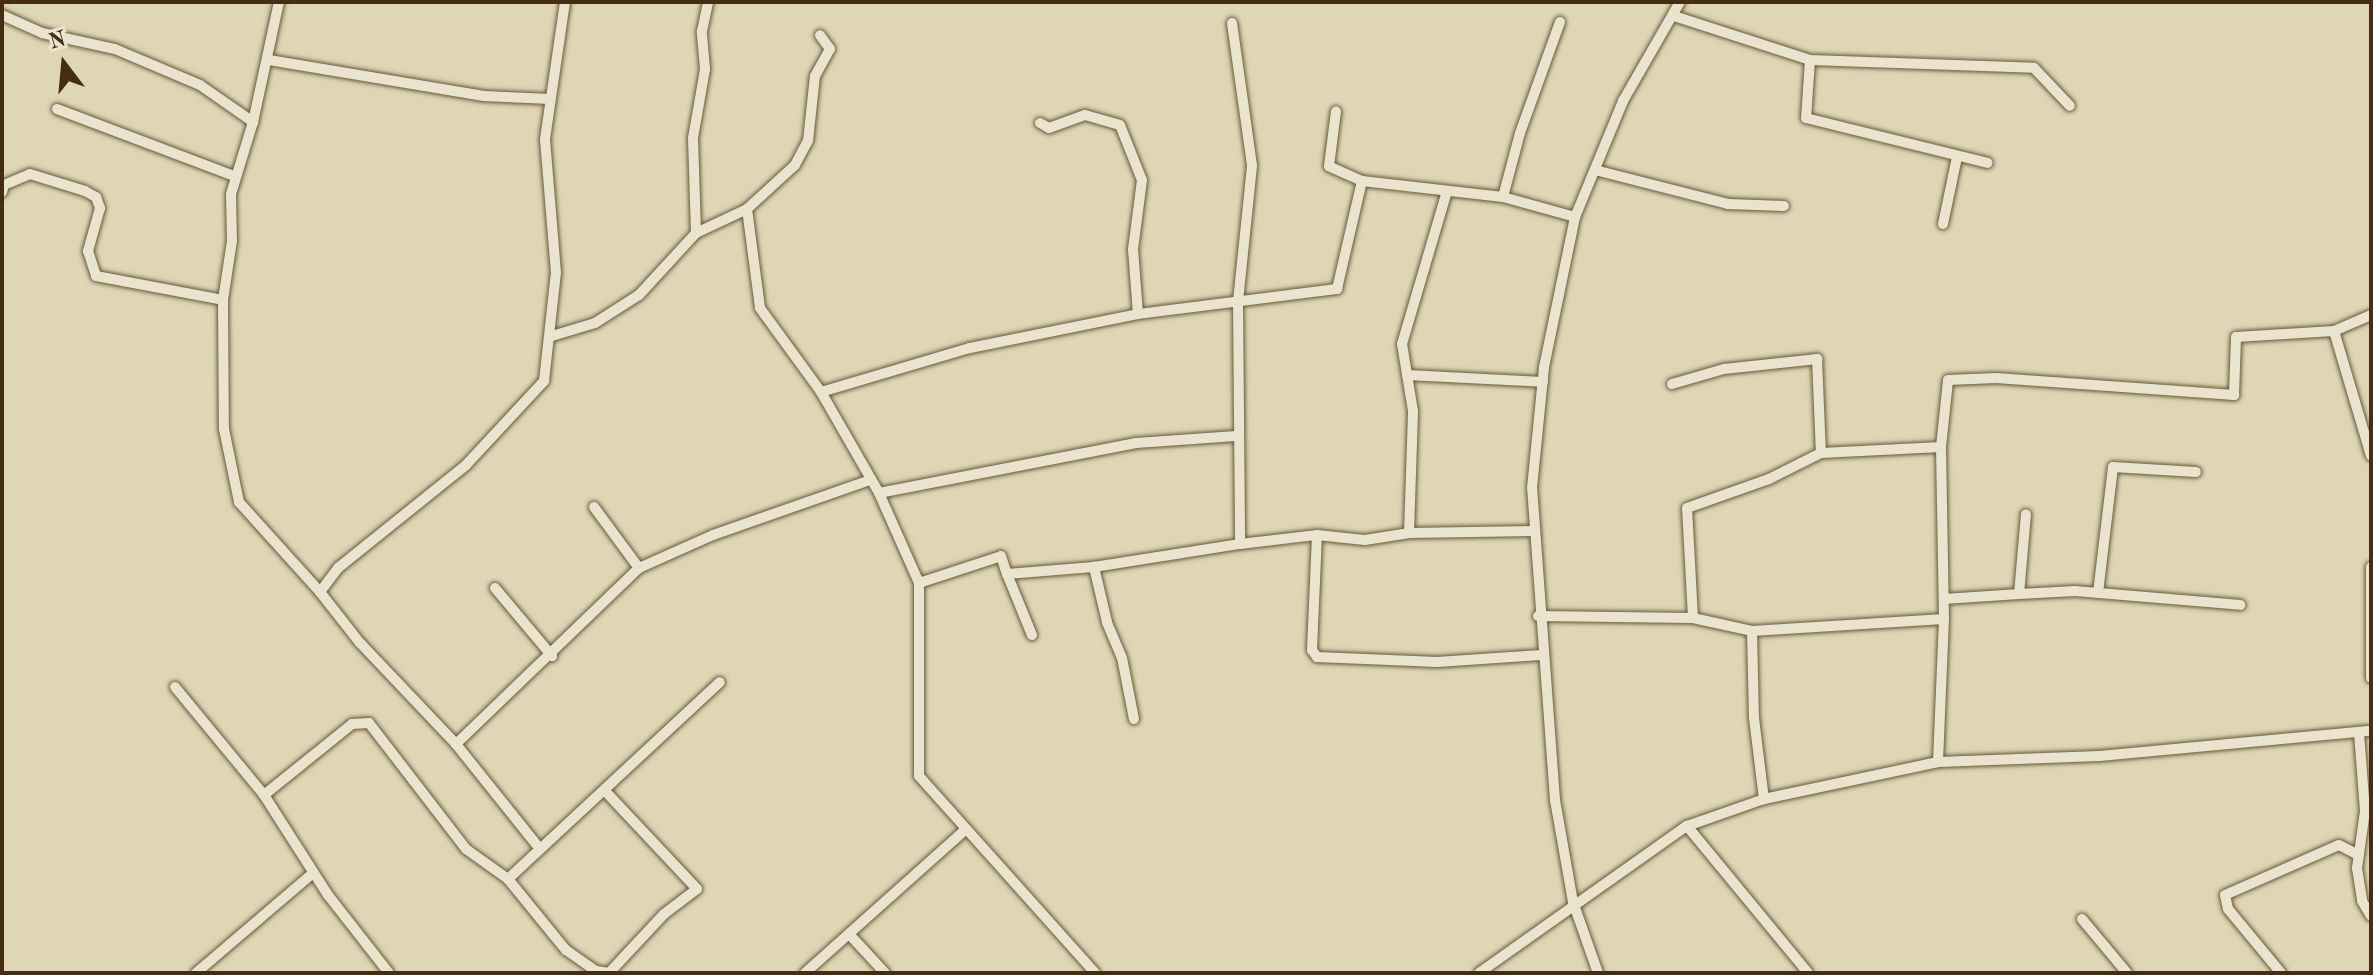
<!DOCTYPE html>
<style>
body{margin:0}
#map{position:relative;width:2373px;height:975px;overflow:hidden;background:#ded6b5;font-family:"Old Standard TT",serif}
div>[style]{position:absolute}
.roads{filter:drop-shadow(0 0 2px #6a5739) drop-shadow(0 0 2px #6a5739)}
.minor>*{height:10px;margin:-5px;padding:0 5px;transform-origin:5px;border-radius:5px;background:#eae4cf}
span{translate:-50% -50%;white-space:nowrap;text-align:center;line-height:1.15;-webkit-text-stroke:8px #eae4cf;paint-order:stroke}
.frame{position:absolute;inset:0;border:4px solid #442d10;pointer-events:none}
.north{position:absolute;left:24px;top:24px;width:80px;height:80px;-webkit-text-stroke:6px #eae4cf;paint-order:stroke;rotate:344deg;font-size:22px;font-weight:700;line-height:32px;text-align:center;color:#442d10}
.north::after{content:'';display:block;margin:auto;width:28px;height:36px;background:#442d10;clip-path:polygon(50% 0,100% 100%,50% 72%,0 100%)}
</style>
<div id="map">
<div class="roads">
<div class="minor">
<i style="left:2px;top:15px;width:44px;rotate:24.2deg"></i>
<i style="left:42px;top:33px;width:75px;rotate:12.4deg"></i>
<i style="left:115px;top:49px;width:92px;rotate:23deg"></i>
<i style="left:200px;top:85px;width:65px;rotate:34.9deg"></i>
<i style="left:253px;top:122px;width:75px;rotate:107deg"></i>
<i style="left:231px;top:194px;width:47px;rotate:88.8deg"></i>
<i style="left:232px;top:241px;width:60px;rotate:98.7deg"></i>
<i style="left:223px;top:300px;width:129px;rotate:89.6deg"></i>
<i style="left:224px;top:429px;width:75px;rotate:78.4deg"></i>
<i style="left:239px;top:502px;width:121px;rotate:48deg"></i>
<i style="left:1674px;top:16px;width:143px;rotate:17.9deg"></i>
<i style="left:1810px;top:60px;width:58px;rotate:93.9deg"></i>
<i style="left:1806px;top:118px;width:187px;rotate:13.9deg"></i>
<i style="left:1560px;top:22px;width:118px;rotate:109.8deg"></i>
<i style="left:1520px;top:133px;width:66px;rotate:104.9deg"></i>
<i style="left:1503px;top:197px;width:75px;rotate:15.5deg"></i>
<i style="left:1232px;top:23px;width:144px;rotate:82deg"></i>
<i style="left:1252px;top:166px;width:137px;rotate:95.9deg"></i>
<i style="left:1238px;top:302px;width:242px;rotate:89.5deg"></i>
<i style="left:1240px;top:544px;width:78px;rotate:-6.7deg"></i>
<i style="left:1317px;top:535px;width:48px;rotate:5.9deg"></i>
<i style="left:1365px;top:540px;width:45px;rotate:-9deg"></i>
<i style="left:1409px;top:533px;width:124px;rotate:-0.9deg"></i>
<i style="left:269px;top:60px;width:218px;rotate:9.5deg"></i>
<i style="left:484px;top:96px;width:66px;rotate:2.6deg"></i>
<i style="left:1810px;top:60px;width:224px;rotate:2deg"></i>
<i style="left:2034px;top:68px;width:52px;rotate:46.5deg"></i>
<i style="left:57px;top:109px;width:189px;rotate:20.7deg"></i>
<i style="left:253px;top:122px;width:123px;rotate:-77.8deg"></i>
<i style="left:1040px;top:123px;width:10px;rotate:29deg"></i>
<i style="left:1049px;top:128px;width:38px;rotate:-20deg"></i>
<i style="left:1085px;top:115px;width:36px;rotate:16deg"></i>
<i style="left:1120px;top:125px;width:59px;rotate:68.2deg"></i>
<i style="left:1142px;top:180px;width:70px;rotate:97.4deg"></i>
<i style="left:1133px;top:249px;width:65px;rotate:85.6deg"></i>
<i style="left:1138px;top:314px;width:201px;rotate:-7.2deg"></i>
<i style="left:1337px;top:289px;width:111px;rotate:-77deg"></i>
<i style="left:1362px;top:181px;width:36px;rotate:-156deg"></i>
<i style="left:1329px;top:166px;width:55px;rotate:-82.7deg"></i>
<i style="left:1595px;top:170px;width:137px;rotate:14.3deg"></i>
<i style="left:1728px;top:204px;width:56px;rotate:2deg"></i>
<i style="left:1362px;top:181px;width:142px;rotate:6.5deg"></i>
<i style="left:2px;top:192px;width:7px;rotate:-74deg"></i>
<i style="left:4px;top:185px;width:28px;rotate:-23deg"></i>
<i style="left:30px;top:174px;width:58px;rotate:17.2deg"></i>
<i style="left:85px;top:191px;width:13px;rotate:29deg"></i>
<i style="left:96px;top:197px;width:12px;rotate:70deg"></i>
<i style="left:100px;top:208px;width:45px;rotate:105.6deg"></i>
<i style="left:88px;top:251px;width:26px;rotate:72deg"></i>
<i style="left:96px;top:276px;width:129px;rotate:10.7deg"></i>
<i style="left:747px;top:209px;width:65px;rotate:-42.5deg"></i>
<i style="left:795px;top:165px;width:27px;rotate:-62deg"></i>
<i style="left:808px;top:141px;width:65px;rotate:-83.9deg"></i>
<i style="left:815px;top:76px;width:31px;rotate:-61deg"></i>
<i style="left:830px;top:49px;width:17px;rotate:-126deg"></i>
<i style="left:1943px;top:224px;width:68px;rotate:-78.2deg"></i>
<i style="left:696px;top:233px;width:95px;rotate:-91.8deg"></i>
<i style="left:693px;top:138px;width:70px;rotate:-80.1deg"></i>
<i style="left:705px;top:69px;width:38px;rotate:-95deg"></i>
<i style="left:702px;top:31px;width:30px;rotate:-78deg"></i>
<i style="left:2334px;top:331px;width:130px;rotate:73.5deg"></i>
<i style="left:552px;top:336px;width:45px;rotate:-16.8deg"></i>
<i style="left:595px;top:323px;width:52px;rotate:-32.5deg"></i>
<i style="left:639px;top:295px;width:84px;rotate:-47.4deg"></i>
<i style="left:696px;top:233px;width:56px;rotate:-25.2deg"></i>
<i style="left:747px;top:209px;width:100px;rotate:82.5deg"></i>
<i style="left:760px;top:308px;width:104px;rotate:54deg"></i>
<i style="left:821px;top:392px;width:116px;rotate:60.1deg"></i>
<i style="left:879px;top:493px;width:98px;rotate:66deg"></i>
<i style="left:919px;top:583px;width:193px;rotate:90deg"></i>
<i style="left:919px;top:776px;width:264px;rotate:48.2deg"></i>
<i style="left:1407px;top:375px;width:136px;rotate:2.9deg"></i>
<i style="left:1672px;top:384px;width:54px;rotate:-16.1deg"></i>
<i style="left:1724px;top:369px;width:94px;rotate:-6.1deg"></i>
<i style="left:1817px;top:359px;width:94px;rotate:87.6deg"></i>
<i style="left:821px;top:392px;width:155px;rotate:-16.5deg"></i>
<i style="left:970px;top:348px;width:171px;rotate:-11.4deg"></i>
<i style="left:879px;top:493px;width:262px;rotate:-11deg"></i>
<i style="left:1136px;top:443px;width:100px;rotate:-4deg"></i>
<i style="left:594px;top:507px;width:76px;rotate:53.6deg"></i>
<i style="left:1409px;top:533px;width:122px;rotate:-88.1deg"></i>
<i style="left:1413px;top:411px;width:68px;rotate:-99.3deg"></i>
<i style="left:1402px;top:344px;width:159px;rotate:-73.6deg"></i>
<i style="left:1317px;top:535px;width:115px;rotate:92.5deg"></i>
<i style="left:1312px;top:650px;width:9px;rotate:54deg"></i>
<i style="left:1317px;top:657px;width:120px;rotate:2.4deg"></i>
<i style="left:1437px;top:662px;width:104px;rotate:-3.9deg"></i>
<i style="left:2371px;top:567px;width:111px;rotate:90deg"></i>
<i style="left:919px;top:583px;width:86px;rotate:-18.2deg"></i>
<i style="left:1001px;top:556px;width:19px;rotate:72deg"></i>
<i style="left:495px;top:588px;width:89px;rotate:50deg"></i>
<i style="left:2098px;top:593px;width:127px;rotate:-83.2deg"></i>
<i style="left:2113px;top:467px;width:83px;rotate:3.4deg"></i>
<i style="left:2019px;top:594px;width:56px;rotate:-3.1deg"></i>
<i style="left:2075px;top:591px;width:166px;rotate:4.8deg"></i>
<i style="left:1944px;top:599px;width:75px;rotate:-3.8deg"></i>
<i style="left:2019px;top:594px;width:80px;rotate:-85deg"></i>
<i style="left:1538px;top:616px;width:155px;rotate:0.7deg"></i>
<i style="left:1693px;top:618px;width:60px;rotate:12.4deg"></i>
<i style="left:1752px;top:631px;width:192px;rotate:-3.6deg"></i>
<i style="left:1693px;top:618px;width:110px;rotate:-93.1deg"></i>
<i style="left:1687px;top:508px;width:87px;rotate:-19.5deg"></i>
<i style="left:1769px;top:479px;width:58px;rotate:-26.6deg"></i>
<i style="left:1821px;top:453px;width:120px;rotate:-2.9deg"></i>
<i style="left:1752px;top:631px;width:87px;rotate:88.7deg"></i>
<i style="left:1754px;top:718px;width:82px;rotate:83deg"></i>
<i style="left:1032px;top:635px;width:66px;rotate:-112.3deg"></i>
<i style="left:1007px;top:574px;width:87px;rotate:-4.6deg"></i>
<i style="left:175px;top:687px;width:140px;rotate:50.5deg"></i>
<i style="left:264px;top:795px;width:119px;rotate:57.4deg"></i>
<i style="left:328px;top:895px;width:99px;rotate:52deg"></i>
<i style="left:1134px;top:719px;width:62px;rotate:-101.1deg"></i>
<i style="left:1122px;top:658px;width:39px;rotate:-113deg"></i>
<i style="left:1107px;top:622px;width:57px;rotate:-103.3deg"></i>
<i style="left:1094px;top:567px;width:148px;rotate:-9deg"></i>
<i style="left:2359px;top:733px;width:78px;rotate:85.6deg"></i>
<i style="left:2365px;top:811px;width:58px;rotate:98deg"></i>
<i style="left:2357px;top:868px;width:33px;rotate:81deg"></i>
<i style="left:2362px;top:901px;width:17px;rotate:59deg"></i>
<i style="left:456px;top:744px;width:254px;rotate:-43.9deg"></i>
<i style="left:639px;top:568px;width:81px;rotate:-24deg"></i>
<i style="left:713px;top:535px;width:166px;rotate:-19.3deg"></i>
<i style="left:1938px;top:762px;width:143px;rotate:-87.6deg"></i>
<i style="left:1944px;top:619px;width:172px;rotate:-91deg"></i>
<i style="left:1941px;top:447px;width:67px;rotate:-84deg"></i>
<i style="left:1948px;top:380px;width:48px;rotate:-2.4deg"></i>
<i style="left:1996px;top:378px;width:239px;rotate:4.1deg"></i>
<i style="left:2234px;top:395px;width:58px;rotate:-88deg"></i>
<i style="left:2236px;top:337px;width:98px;rotate:-3.5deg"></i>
<i style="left:2334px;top:331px;width:40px;rotate:-23.4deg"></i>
<i style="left:606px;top:792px;width:133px;rotate:46.8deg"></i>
<i style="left:697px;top:889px;width:41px;rotate:142.9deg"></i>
<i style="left:664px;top:914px;width:81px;rotate:133deg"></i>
<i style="left:264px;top:795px;width:113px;rotate:-38.9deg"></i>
<i style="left:352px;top:724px;width:17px;rotate:-3deg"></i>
<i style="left:369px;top:723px;width:159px;rotate:52.4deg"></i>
<i style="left:466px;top:849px;width:52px;rotate:35.5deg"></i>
<i style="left:508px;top:879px;width:92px;rotate:50.8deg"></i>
<i style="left:566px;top:950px;width:37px;rotate:35deg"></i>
<i style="left:596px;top:971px;width:13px;rotate:9deg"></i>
<i style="left:1687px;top:826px;width:190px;rotate:50.5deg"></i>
<i style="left:540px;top:849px;width:134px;rotate:-128.7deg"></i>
<i style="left:456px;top:744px;width:139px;rotate:-133.5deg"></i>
<i style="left:360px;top:643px;width:65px;rotate:-128.1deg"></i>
<i style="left:320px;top:592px;width:30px;rotate:-53deg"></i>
<i style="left:338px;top:568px;width:164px;rotate:-38.8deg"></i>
<i style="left:466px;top:465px;width:115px;rotate:-47.1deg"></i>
<i style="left:544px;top:381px;width:109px;rotate:-83.7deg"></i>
<i style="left:556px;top:273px;width:134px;rotate:-94.7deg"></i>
<i style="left:545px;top:139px;width:138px;rotate:-81.7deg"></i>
<i style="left:508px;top:879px;width:289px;rotate:-42.9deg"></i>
<i style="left:2082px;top:919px;width:70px;rotate:50.2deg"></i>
<i style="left:849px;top:934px;width:53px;rotate:47.3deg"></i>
<i style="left:196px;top:973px;width:154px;rotate:-40.5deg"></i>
<i style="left:805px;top:973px;width:215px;rotate:-41.8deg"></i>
<i style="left:1479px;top:973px;width:255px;rotate:-35.3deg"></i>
<i style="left:1687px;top:826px;width:82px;rotate:-19.3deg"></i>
<i style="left:1764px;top:799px;width:178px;rotate:-12deg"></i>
<i style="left:1938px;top:762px;width:161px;rotate:-2.1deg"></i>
<i style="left:2099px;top:756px;width:273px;rotate:-5.3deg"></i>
<i style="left:1598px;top:973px;width:75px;rotate:-109.4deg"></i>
<i style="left:1573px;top:902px;width:104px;rotate:-100deg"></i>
<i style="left:1555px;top:800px;width:313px;rotate:-94.2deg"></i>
<i style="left:1532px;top:488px;width:122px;rotate:-84.3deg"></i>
<i style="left:1544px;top:367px;width:153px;rotate:-78.3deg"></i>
<i style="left:1575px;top:217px;width:126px;rotate:-67.5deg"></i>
<i style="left:1623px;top:101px;width:114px;rotate:-60.1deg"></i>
<i style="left:2281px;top:973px;width:83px;rotate:-129.6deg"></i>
<i style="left:2228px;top:909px;width:14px;rotate:-102deg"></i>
<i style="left:2225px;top:895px;width:124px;rotate:-23.7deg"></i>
<i style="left:2339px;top:845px;width:22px;rotate:27deg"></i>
</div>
</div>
<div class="frame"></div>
<div class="north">N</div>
</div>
